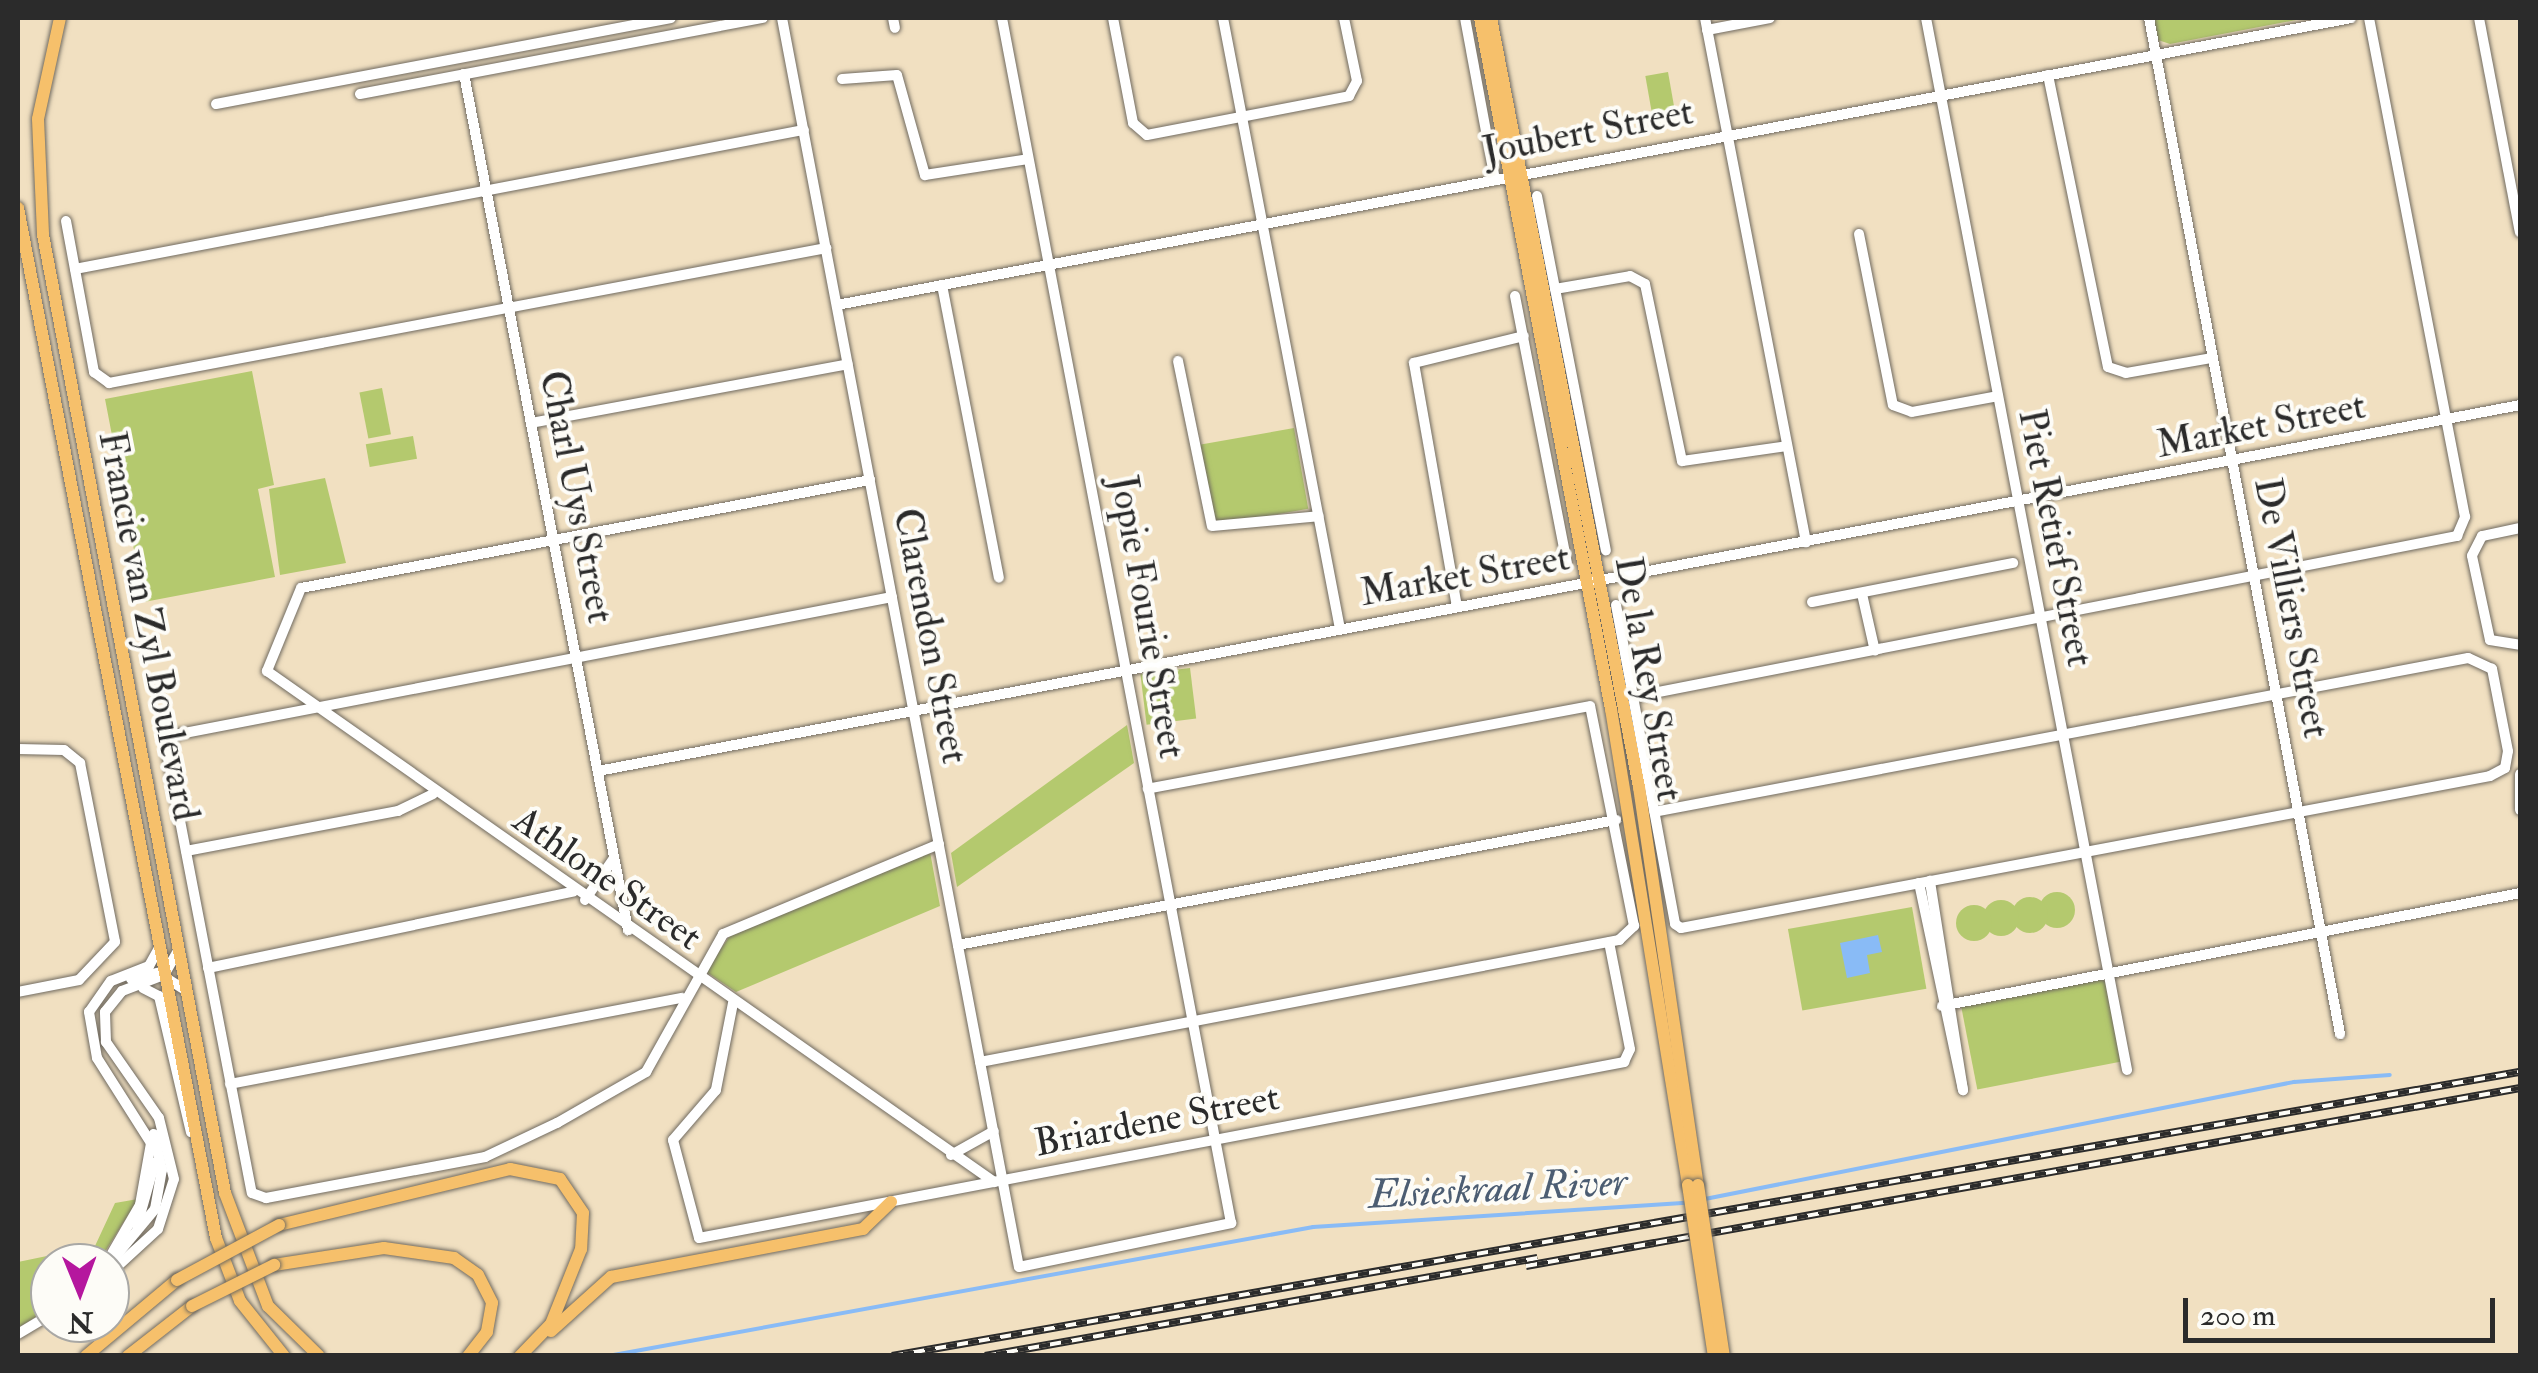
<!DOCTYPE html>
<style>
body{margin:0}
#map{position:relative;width:2538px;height:1373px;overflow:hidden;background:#f1e0c1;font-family:"IM FELL Double Pica",serif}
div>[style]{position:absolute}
.green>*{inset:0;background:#b4c96e;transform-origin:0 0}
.round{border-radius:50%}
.water>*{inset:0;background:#89bbf6}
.stream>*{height:4px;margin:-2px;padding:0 2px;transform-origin:2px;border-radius:2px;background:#89bbf6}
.roads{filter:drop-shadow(0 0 2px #706a60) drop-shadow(0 0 2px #706a60)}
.minor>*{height:10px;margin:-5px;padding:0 5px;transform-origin:5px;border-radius:5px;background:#fff}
.major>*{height:12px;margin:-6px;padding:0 6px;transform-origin:6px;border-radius:6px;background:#f6c06b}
.rail>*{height:8px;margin-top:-4px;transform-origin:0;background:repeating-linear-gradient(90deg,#fdfcf7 0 11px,#2b2b2b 0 22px);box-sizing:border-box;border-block:2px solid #2b2b2b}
.bridges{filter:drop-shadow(0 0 2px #706a60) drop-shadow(0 0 2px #706a60)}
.major-bridge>*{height:12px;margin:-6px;padding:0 6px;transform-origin:6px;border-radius:6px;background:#f6c06b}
span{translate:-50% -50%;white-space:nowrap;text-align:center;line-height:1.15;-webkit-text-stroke:8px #fdfcf7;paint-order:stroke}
.street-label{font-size:38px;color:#2b2b2b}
.water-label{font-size:40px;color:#4c5d72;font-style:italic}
.frame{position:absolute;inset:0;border:20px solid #2b2b2b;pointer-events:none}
.north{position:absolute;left:30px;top:1243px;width:100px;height:100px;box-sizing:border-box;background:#fdfcf7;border:2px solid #a9a8a5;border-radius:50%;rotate:179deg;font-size:28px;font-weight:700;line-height:40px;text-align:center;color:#2b2b2b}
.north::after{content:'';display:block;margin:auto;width:35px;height:45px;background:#b5179e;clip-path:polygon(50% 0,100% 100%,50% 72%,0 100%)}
.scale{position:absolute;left:2183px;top:1298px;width:312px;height:45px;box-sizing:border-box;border:5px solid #2b2b2b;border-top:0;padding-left:12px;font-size:30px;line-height:35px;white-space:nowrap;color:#2b2b2b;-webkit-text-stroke:8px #fdfcf7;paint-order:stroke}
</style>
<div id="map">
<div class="green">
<i style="clip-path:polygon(2154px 18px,2307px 18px,2170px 44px,2158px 40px)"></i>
<i style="left:1668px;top:72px;width:50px;height:23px;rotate:80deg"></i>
<i style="clip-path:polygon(252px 371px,274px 485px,258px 489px,275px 577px,144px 602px,105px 399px)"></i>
<i style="left:382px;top:388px;width:47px;height:23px;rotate:79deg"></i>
<i style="left:1294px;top:428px;width:82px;height:96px;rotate:80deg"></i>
<i style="left:413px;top:436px;width:23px;height:48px;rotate:80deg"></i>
<i style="clip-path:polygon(325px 478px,346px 563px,280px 575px,269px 489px)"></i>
<i style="left:1190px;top:668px;width:51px;height:50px;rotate:83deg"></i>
<i style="clip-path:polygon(1127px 725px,1134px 763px,957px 887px,951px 853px)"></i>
<i style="clip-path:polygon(930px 852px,940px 906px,736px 992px,705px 971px,730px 936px)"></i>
<i class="round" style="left:2039px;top:892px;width:36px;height:36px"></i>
<i class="round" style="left:2012px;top:897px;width:36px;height:36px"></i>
<i class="round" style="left:1983px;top:900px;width:36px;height:36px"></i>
<i class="round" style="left:1956px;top:905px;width:36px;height:36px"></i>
<i style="left:1912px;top:907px;width:83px;height:126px;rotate:80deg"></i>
<i style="left:2105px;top:976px;width:87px;height:147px;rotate:79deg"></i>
<i style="clip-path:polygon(138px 1199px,98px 1263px,50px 1263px,50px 1308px,18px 1328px,18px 1262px,95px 1246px,115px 1203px)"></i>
</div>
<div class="water">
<i style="clip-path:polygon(1878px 935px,1882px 952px,1867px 955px,1870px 973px,1847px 978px,1840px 943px)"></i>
</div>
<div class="stream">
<i style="left:1705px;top:1199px;width:601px;rotate:-11.24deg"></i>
<i style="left:2294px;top:1082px;width:96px;rotate:-4.2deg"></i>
<i style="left:608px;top:1356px;width:717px;rotate:-10.37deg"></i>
<i style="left:1313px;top:1227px;width:374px;rotate:-3.7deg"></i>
</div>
<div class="roads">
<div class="minor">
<i style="left:782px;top:18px;width:1271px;rotate:79.26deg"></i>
<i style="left:1019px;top:1267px;width:217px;rotate:-11.7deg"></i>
<i style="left:1231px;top:1223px;width:1227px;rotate:-100.76deg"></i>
<i style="left:893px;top:18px;width:10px;rotate:79deg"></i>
<i style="left:1113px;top:18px;width:107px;rotate:79.2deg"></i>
<i style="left:1133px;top:123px;width:18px;rotate:41deg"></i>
<i style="left:1147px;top:135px;width:206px;rotate:-10.9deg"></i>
<i style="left:1349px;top:96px;width:17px;rotate:-62deg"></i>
<i style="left:1357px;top:81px;width:64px;rotate:-101.7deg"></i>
<i style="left:1223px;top:18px;width:622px;rotate:79.16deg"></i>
<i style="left:1465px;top:18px;width:165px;rotate:79.5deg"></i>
<i style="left:1705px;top:18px;width:534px;rotate:79.09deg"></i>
<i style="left:1926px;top:18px;width:1071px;rotate:79.18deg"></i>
<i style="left:2149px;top:18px;width:1034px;rotate:79.35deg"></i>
<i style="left:2479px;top:18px;width:218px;rotate:79.2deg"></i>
<i style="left:1707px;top:30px;width:64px;rotate:-10.8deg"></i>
<i style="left:464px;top:74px;width:872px;rotate:79.15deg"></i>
<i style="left:2048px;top:75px;width:298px;rotate:78.4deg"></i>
<i style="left:2108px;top:367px;width:19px;rotate:18deg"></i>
<i style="left:2126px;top:373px;width:87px;rotate:-9.9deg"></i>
<i style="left:842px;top:79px;width:55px;rotate:-4.2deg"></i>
<i style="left:897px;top:75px;width:104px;rotate:74.4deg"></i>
<i style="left:925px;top:175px;width:104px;rotate:-8.8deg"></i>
<i style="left:360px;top:94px;width:410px;rotate:-10.7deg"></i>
<i style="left:216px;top:104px;width:463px;rotate:-10.7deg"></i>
<i style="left:1537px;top:196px;width:361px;rotate:79deg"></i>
<i style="left:66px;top:221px;width:154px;rotate:79.5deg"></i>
<i style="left:94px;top:372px;width:19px;rotate:36deg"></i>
<i style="left:109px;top:383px;width:730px;rotate:-10.66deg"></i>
<i style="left:1859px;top:234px;width:174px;rotate:78.8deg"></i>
<i style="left:1893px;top:405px;width:20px;rotate:20deg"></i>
<i style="left:1912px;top:412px;width:87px;rotate:-10.5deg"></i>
<i style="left:75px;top:269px;width:742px;rotate:-10.8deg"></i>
<i style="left:942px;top:285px;width:298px;rotate:79deg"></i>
<i style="left:1555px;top:289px;width:76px;rotate:-9.8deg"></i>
<i style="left:1630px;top:276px;width:17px;rotate:28deg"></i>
<i style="left:1645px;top:284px;width:181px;rotate:78.2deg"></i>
<i style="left:1682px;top:461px;width:106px;rotate:-8.1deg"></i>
<i style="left:1515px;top:296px;width:272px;rotate:79deg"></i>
<i style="left:837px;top:305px;width:1541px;rotate:-10.73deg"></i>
<i style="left:1178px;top:361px;width:168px;rotate:78.4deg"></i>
<i style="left:1212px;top:526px;width:107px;rotate:-5.3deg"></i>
<i style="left:531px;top:423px;width:322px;rotate:-10.5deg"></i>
<i style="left:870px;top:480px;width:579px;rotate:169.25deg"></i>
<i style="left:301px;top:588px;width:90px;rotate:112.3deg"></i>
<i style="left:267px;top:671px;width:889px;rotate:35.1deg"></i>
<i style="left:2520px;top:528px;width:39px;rotate:168deg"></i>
<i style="left:2482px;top:536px;width:22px;rotate:117deg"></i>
<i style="left:2472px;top:556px;width:86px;rotate:77.9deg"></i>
<i style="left:2490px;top:640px;width:30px;rotate:9deg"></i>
<i style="left:1862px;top:594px;width:58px;rotate:77.2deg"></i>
<i style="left:892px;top:597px;width:731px;rotate:169.12deg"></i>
<i style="left:174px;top:735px;width:19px;rotate:111deg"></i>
<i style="left:167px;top:753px;width:448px;rotate:79.1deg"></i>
<i style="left:252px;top:1193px;width:15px;rotate:20deg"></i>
<i style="left:266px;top:1198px;width:223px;rotate:-10.6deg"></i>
<i style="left:485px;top:1157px;width:80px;rotate:-25.3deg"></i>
<i style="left:557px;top:1123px;width:103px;rotate:-29.8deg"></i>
<i style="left:646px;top:1072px;width:158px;rotate:-60.8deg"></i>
<i style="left:723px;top:934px;width:234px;rotate:-22.6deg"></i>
<i style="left:1812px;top:602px;width:205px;rotate:-11deg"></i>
<i style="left:1616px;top:605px;width:324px;rotate:79.5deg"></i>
<i style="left:1675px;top:924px;width:7px;rotate:34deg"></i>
<i style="left:1681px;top:928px;width:823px;rotate:-10.64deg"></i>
<i style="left:2490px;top:776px;width:17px;rotate:-28deg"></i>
<i style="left:2505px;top:768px;width:17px;rotate:-80deg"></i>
<i style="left:2508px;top:751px;width:84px;rotate:-101deg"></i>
<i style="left:2492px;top:669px;width:26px;rotate:-155deg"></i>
<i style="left:2468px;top:658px;width:828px;rotate:169.29deg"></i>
<i style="left:1457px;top:607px;width:248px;rotate:-100deg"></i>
<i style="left:1414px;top:363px;width:113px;rotate:-13.8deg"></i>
<i style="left:1633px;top:697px;width:840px;rotate:-11.06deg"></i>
<i style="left:2457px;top:536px;width:21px;rotate:-67deg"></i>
<i style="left:2465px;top:517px;width:508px;rotate:-100.89deg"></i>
<i style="left:18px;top:749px;width:46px;rotate:1.2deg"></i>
<i style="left:64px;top:750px;width:21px;rotate:39deg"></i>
<i style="left:80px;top:763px;width:182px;rotate:78.9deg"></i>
<i style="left:115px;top:942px;width:52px;rotate:133.5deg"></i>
<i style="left:79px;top:980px;width:62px;rotate:168.9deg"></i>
<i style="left:598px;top:771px;width:1957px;rotate:-10.78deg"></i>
<i style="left:2520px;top:774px;width:36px;rotate:90deg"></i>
<i style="left:186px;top:851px;width:216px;rotate:-10.7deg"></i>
<i style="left:398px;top:811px;width:39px;rotate:-26deg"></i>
<i style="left:1919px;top:883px;width:212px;rotate:78deg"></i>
<i style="left:1963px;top:1090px;width:212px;rotate:-99deg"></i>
<i style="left:585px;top:900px;width:51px;rotate:-55.4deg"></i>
<i style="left:958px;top:945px;width:670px;rotate:-10.76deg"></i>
<i style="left:208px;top:968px;width:373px;rotate:-11.8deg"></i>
<i style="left:131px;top:979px;width:28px;rotate:-13deg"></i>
<i style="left:158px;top:973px;width:34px;rotate:32deg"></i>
<i style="left:143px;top:988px;width:18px;rotate:27deg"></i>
<i style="left:159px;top:996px;width:140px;rotate:76.8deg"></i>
<i style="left:733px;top:1003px;width:89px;rotate:101.1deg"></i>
<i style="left:716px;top:1090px;width:66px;rotate:130.7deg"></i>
<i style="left:673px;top:1140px;width:101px;rotate:75.1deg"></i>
<i style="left:699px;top:1238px;width:942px;rotate:-10.77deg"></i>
<i style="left:1624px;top:1062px;width:14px;rotate:-65deg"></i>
<i style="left:1630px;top:1049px;width:109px;rotate:-101.1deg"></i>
<i style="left:1942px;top:1006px;width:589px;rotate:-11.06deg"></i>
<i style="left:980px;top:1062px;width:651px;rotate:-10.81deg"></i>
<i style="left:1619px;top:940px;width:21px;rotate:-43deg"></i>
<i style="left:1634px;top:926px;width:224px;rotate:-101.3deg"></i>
<i style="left:1590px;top:706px;width:450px;rotate:169.4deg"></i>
<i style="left:230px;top:1084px;width:460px;rotate:-10.8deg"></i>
<i style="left:951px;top:1155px;width:49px;rotate:-29.2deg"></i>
<i style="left:137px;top:1226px;width:66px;rotate:-74.3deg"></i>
<i style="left:111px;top:1255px;width:58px;rotate:-59.9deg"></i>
<i style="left:140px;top:1205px;width:63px;rotate:-79.9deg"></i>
<i style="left:151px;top:1143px;width:101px;rotate:-122.4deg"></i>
<i style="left:97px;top:1058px;width:47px;rotate:-99.9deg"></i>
<i style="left:89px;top:1012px;width:38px;rotate:-55deg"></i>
<i style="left:111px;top:981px;width:41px;rotate:-21.5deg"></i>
<i style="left:149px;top:966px;width:21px;rotate:-61deg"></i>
<i style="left:110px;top:1263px;width:70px;rotate:-50.2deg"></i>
<i style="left:155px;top:1209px;width:40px;rotate:-80deg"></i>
<i style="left:162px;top:1170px;width:37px;rotate:-103deg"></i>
<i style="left:110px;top:1273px;width:65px;rotate:-42.5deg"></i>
<i style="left:158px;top:1229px;width:52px;rotate:-72.3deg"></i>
<i style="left:174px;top:1179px;width:63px;rotate:-103.8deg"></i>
<i style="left:159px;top:1118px;width:93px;rotate:-124.9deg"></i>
<i style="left:106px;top:1042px;width:30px;rotate:-92deg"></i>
<i style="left:105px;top:1012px;width:27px;rotate:-51deg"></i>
<i style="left:122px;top:991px;width:45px;rotate:-20.9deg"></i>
<i style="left:164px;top:975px;width:28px;rotate:-60deg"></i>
<i style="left:18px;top:1334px;width:37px;rotate:-31deg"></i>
</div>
<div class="major">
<i style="left:60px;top:18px;width:103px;rotate:102.3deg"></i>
<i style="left:38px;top:119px;width:116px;rotate:87.5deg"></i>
<i style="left:43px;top:235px;width:975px;rotate:79.24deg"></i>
<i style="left:225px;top:1193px;width:121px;rotate:69.2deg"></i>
<i style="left:268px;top:1306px;width:71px;rotate:44.4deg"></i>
<i style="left:1480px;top:18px;width:703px;rotate:79.27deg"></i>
<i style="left:1611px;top:709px;width:482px;rotate:80.8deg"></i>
<i style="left:1491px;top:18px;width:783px;rotate:79.11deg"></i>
<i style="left:1639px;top:787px;width:402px;rotate:81.6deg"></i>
<i style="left:18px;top:208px;width:1049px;rotate:79.12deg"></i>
<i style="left:216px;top:1238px;width:67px;rotate:69.1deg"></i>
<i style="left:240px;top:1301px;width:70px;rotate:51.3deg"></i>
<i style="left:279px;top:1225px;width:238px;rotate:-13.6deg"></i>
<i style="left:510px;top:1169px;width:51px;rotate:11.3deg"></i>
<i style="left:560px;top:1179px;width:41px;rotate:55.9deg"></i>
<i style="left:583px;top:1213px;width:36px;rotate:93deg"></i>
<i style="left:581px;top:1249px;width:81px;rotate:111.8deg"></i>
<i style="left:551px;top:1324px;width:45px;rotate:134.1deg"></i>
<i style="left:274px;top:1265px;width:111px;rotate:-8.8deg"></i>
<i style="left:384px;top:1248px;width:71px;rotate:8.1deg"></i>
<i style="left:454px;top:1258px;width:29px;rotate:35deg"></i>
<i style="left:478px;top:1275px;width:31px;rotate:63deg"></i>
<i style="left:492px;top:1303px;width:29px;rotate:100deg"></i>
<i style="left:487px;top:1332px;width:31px;rotate:128deg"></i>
<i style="left:551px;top:1331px;width:81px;rotate:-42deg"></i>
<i style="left:611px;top:1277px;width:257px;rotate:-10.8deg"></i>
<i style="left:863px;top:1229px;width:39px;rotate:-44deg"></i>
<i style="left:86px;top:1356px;width:119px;rotate:-39.9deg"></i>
<i style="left:128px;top:1356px;width:81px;rotate:-38deg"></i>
</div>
</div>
<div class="rail">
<i style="left:1526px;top:1266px;width:1010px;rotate:-10.15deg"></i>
<i style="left:892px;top:1356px;width:1653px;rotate:-9.9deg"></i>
<i style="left:985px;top:1356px;width:561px;rotate:-10.07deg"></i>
</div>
<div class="bridges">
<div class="major-bridge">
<i style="left:1688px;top:1185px;width:173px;rotate:81.4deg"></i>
<i style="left:1698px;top:1185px;width:173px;rotate:81.4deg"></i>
<i style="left:177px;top:1280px;width:116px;rotate:-28.3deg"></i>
<i style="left:192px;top:1306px;width:92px;rotate:-26.6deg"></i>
</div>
</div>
<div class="street-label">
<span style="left:1588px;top:132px;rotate:-11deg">Joubert Street</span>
<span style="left:2261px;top:426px;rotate:-11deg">Market Street</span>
<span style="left:576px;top:497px;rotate:79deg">Charl Uys Street</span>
<span style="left:2055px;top:538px;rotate:79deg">Piet Retief Street</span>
<span style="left:1465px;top:576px;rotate:-10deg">Market Street</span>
<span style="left:2291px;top:608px;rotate:79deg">De Villiers Street</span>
<span style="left:1147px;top:617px;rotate:80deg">Jopie Fourie Street</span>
<span style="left:148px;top:626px;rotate:79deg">Francie van Zyl Boulevard</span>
<span style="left:930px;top:636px;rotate:79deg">Clarendon Street</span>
<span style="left:1648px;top:679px;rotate:80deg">De la Rey Street</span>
<span style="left:607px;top:879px;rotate:35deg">Athlone Street</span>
<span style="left:1157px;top:1121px;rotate:-11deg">Briardene Street</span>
</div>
<div class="water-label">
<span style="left:1498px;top:1189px;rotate:-3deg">Elsieskraal River</span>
</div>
<div class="frame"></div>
<div class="north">N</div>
<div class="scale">200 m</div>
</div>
